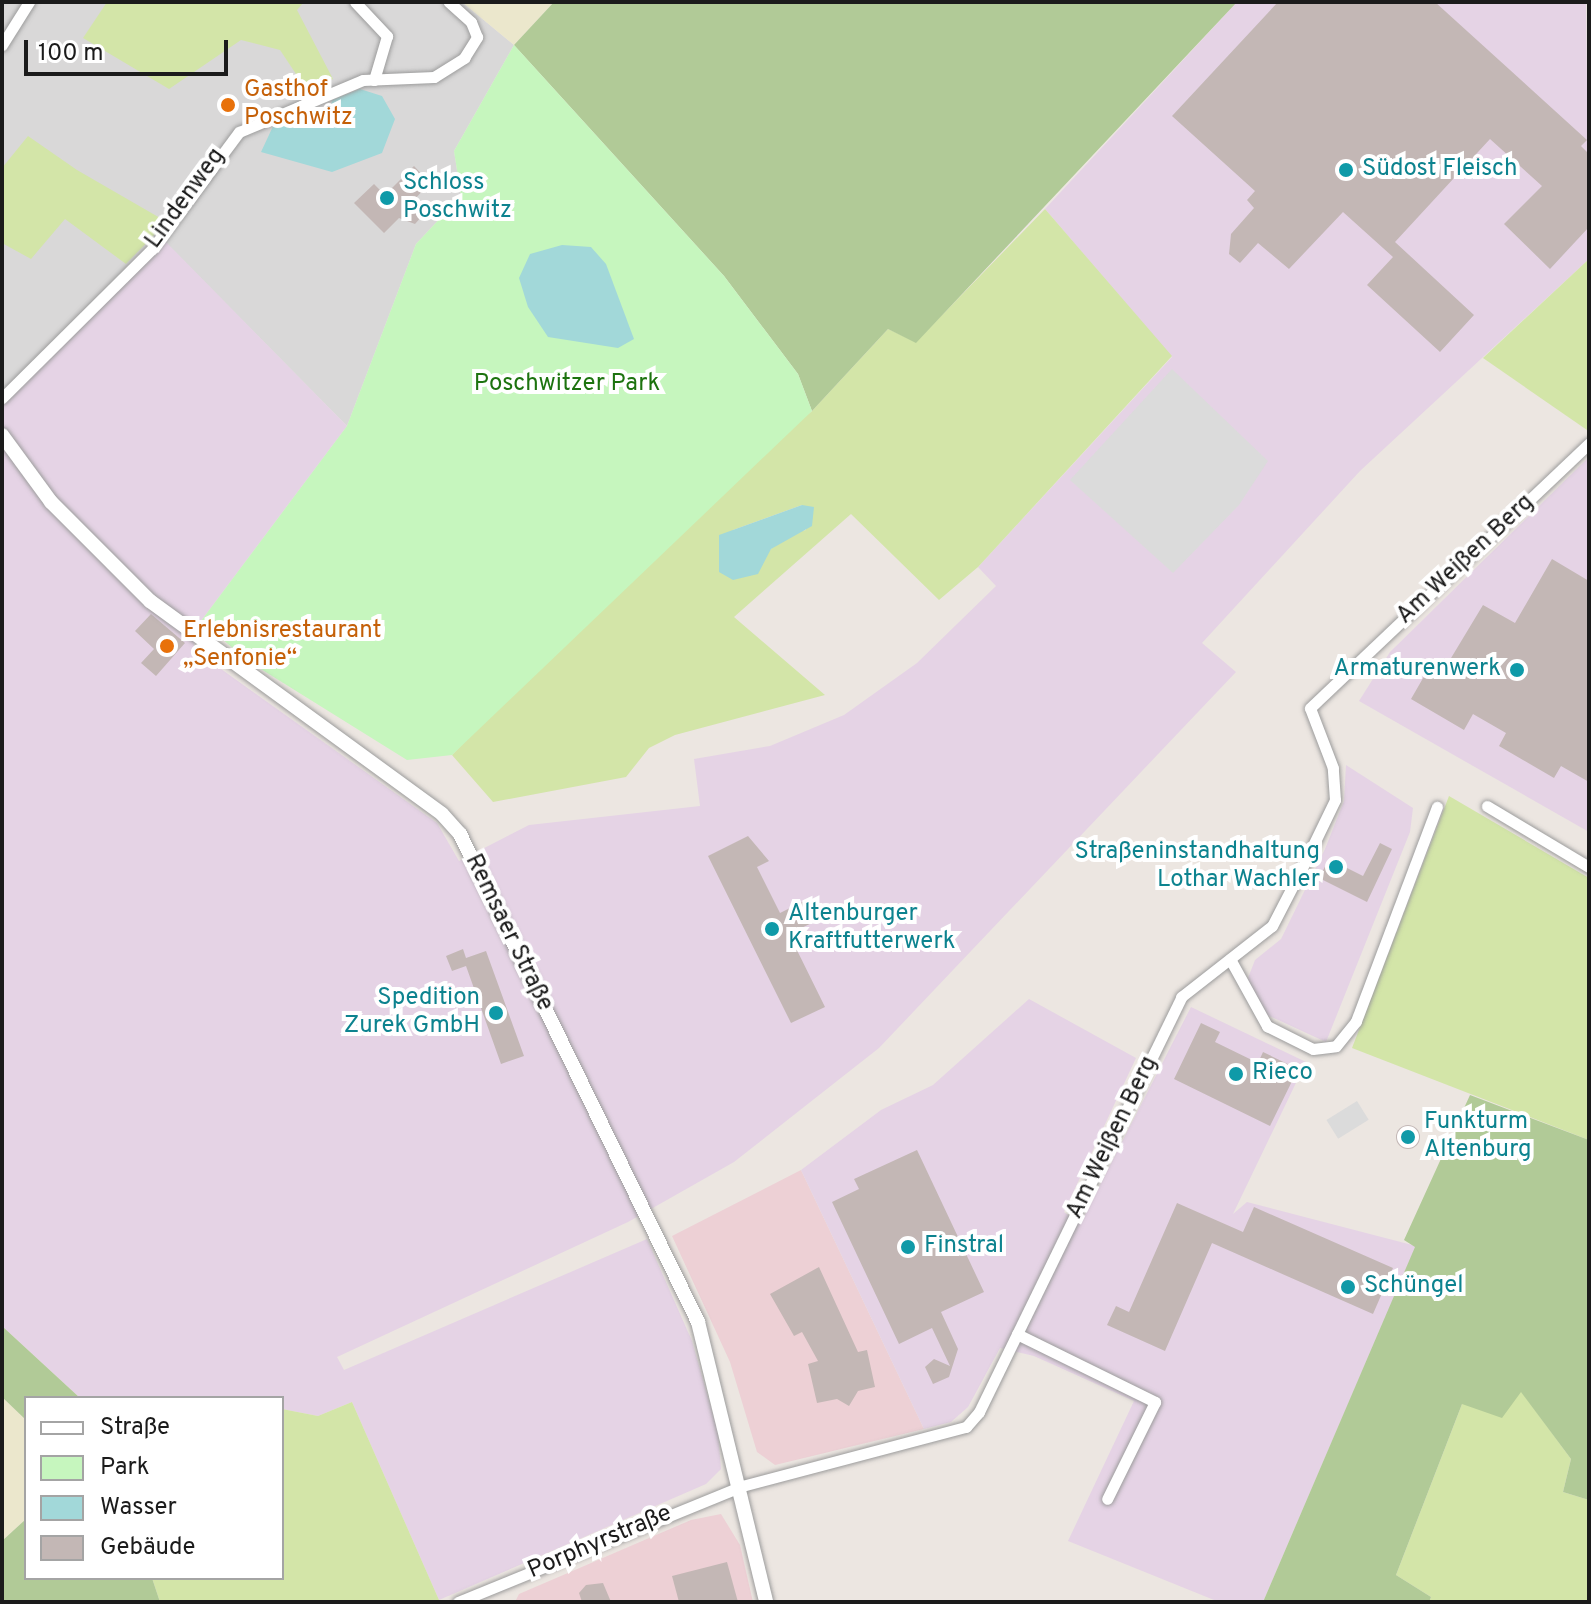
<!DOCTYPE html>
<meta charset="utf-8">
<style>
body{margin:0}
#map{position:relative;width:1591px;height:1604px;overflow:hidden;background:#ece6e1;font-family:Overpass,sans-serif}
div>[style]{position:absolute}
.residential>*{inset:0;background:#d9d8d8}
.commercial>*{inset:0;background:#edd0d5}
.industrial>*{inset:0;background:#e5d3e5}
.farmland>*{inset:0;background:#ebe7cc}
.grass>*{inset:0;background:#d3e5a8}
.forest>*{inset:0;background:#b1ca97}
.park>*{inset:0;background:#c6f6be}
.parking>*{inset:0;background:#dbdbdb;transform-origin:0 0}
.water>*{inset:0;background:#a2d8d9}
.building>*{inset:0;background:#c3b7b5}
.round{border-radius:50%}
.roads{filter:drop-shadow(0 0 2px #9c9c9c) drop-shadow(0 0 2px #9c9c9c)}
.minor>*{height:11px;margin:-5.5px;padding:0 5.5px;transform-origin:5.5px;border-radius:5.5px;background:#fff}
.tertiary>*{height:14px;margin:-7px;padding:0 7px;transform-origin:7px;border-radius:7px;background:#fff}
.dots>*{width:22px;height:22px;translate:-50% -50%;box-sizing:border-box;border:4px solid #fff;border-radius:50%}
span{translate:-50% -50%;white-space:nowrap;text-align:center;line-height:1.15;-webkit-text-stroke:8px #fff;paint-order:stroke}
.food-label{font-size:24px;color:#c56008}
.left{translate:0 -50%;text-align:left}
.culture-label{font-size:24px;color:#0d838f}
.right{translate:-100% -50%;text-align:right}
.street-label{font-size:24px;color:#1b1b1b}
.park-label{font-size:24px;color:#1d730f}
.frame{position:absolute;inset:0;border:4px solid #1b1b1b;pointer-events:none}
.legend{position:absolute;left:24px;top:1396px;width:260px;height:184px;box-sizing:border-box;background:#fff;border:2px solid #a4a4a4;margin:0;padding:10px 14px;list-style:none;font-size:24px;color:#1b1b1b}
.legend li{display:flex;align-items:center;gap:16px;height:40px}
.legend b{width:40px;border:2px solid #a4a4a4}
.scale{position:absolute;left:24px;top:40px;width:204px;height:36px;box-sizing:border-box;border:4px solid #1b1b1b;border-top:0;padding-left:10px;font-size:24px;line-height:28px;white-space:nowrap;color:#1b1b1b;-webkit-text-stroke:6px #fff;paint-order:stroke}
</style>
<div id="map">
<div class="residential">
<i style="clip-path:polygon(2px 2px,462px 2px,514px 45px,454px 151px,461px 196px,416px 244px,347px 426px,166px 243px,2px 404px)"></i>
</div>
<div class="commercial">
<i style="clip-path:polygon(801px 1170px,924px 1429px,775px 1465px,757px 1452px,730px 1362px,672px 1236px)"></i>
<i style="clip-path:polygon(721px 1514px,740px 1545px,753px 1602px,515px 1602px,519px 1594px,691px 1520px)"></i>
</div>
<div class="industrial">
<i style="clip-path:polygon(1237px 2px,1586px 2px,1589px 259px,1360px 471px,1202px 643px,1236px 672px,879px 1048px,734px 1162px,628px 1222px,337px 1357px,344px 1370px,647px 1239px,692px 1341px,718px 1432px,721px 1469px,706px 1484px,439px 1600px,352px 1402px,318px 1416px,282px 1409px,282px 1398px,80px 1398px,2px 1326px,2px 405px,166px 242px,347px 426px,201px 621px,193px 649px,437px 823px,459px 861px,529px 825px,700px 806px,694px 759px,770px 746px,844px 715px,917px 663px,996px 586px,978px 567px,1172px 357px,1045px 209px)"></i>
<i style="clip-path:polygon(1589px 457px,1589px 832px,1359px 701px,1390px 652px)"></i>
<i style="clip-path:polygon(1346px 765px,1413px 808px,1410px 832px,1326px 1042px,1267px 1015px,1253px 998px,1248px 978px,1255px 960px,1281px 939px,1325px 849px,1344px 801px)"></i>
<i style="clip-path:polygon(1029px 999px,1136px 1058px,1064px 1212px,1080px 1224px,1191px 1007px,1306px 1062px,1233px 1214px,1247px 1202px,1416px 1246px,1263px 1602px,1219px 1602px,1068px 1541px,1134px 1401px,1034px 1356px,1000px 1348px,968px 1407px,951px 1422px,924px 1429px,801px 1170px,881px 1110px,933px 1085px)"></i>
</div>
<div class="farmland">
<i style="clip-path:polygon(462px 2px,554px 2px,514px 45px)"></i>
<i style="clip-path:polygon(2px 1397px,26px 1420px,26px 1519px,2px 1541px)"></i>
</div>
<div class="grass">
<i style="clip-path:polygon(107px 2px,304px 2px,297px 10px,333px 79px,306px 89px,280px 50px,241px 40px,169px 89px,83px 38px)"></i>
<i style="clip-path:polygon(28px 136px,77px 170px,167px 222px,126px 264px,65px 219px,31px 259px,2px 243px,2px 168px)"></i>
<i style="clip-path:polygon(evenodd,1045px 209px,1172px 356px,978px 567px,939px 600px,851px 514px,734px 617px,825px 695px,675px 735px,649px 748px,626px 777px,493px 802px,452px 755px,659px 539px,812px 411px,888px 329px,916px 342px,1045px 209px,802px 505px,806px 530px,790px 533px,765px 554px,733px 530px,802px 505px)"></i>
<i style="clip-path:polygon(1589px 259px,1589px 418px,1587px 430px,1483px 358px)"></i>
<i style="clip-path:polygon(1449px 796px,1589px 878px,1589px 1140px,1352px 1048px)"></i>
<i style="clip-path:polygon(1521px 1391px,1571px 1459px,1563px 1492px,1589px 1500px,1589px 1602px,1429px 1602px,1431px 1597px,1396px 1575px,1462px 1404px)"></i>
<i style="clip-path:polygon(352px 1402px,439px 1600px,160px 1602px,152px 1578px,282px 1578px,282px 1409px,318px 1416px)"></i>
</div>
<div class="forest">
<i style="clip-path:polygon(554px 2px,1237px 2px,916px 343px,888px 329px,812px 411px,798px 374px,724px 276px,514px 45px)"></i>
<i style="clip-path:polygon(1470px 1095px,1589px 1140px,1589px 1500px,1563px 1492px,1571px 1459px,1521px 1392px,1502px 1418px,1462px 1404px,1396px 1575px,1431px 1597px,1429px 1602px,1263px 1602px,1415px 1247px,1404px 1240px)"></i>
<i style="clip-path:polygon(3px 1327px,80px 1398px,26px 1398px,26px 1420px,2px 1397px)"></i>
<i style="clip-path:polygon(26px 1519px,26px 1578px,152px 1578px,160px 1602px,2px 1602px,2px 1541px)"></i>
</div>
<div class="park">
<i style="clip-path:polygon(514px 45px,724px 276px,798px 374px,812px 411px,452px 755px,407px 760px,248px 661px,201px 621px,347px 426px,416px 244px,461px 196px,454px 151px)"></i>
</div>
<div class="parking">
<i style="clip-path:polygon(1172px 369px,1268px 461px,1239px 505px,1173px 573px,1070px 480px)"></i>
<i style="left:1357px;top:1101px;width:22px;height:36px;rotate:58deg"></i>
</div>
<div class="water">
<i style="clip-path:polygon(360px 89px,382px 96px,395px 119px,382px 153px,332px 172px,261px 152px,275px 122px,316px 106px,319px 115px,330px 112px,332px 100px)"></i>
<i style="clip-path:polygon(562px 245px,591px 247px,606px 264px,634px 339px,618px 348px,548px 337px,528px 307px,519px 278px,530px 254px)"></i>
<i style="clip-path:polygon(802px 505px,814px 507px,812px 526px,771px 549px,758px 574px,733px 580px,719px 572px,719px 535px)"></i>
</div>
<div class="building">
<i style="clip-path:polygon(1278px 2px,1435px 2px,1587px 140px,1581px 146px,1589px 154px,1589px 227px,1550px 269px,1504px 224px,1542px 186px,1490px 139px,1395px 242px,1474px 315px,1440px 352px,1367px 285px,1393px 257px,1343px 212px,1289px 269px,1258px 243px,1240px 263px,1229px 254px,1231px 234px,1254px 208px,1247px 200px,1255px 191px,1172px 116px)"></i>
<i style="clip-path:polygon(414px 166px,430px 183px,412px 202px,422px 216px,415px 224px,399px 218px,384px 233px,354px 203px,374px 184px,385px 195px)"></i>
<i style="clip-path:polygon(1552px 559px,1589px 581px,1589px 782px,1561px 766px,1554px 778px,1499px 746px,1506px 733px,1473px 714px,1464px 730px,1411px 699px,1430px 666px,1442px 673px,1483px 605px,1515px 623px)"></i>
<i style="clip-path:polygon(151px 614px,185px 643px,156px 676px,141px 663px,154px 649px,135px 631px)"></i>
<i style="clip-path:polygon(748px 836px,769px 861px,757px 867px,780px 913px,808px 899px,818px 920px,789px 934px,825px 1007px,791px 1023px,708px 856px)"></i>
<i style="clip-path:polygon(1380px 843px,1392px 849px,1367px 902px,1319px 878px,1329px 859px,1363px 876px)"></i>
<i style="clip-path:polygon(463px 949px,466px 958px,486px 951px,524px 1056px,501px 1064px,466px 966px,452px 971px,446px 956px)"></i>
<i style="clip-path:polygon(1201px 1023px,1220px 1032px,1215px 1042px,1258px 1063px,1263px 1052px,1298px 1069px,1270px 1126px,1174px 1079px)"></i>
<i class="round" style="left:1396px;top:1125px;width:24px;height:24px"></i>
<i style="clip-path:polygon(917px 1150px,984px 1292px,941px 1312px,958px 1349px,949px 1377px,933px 1384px,925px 1367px,934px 1359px,950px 1366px,932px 1328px,899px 1344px,832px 1202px,859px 1189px,854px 1179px)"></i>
<i style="clip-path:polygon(1177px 1203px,1243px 1232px,1254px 1207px,1393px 1268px,1373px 1314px,1212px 1243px,1165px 1351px,1107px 1325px,1116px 1306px,1129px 1312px)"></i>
<i style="clip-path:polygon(819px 1267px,858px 1352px,867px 1350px,875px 1387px,858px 1391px,849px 1406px,837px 1399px,817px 1403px,808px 1364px,818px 1361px,802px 1332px,794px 1336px,770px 1294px)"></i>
<i style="clip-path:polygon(727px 1562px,738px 1602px,679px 1602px,672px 1576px)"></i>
<i style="clip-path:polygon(603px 1583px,611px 1602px,582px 1602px,579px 1593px,586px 1585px)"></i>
</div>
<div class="roads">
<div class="minor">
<i style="left:355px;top:2px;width:47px;rotate:46.7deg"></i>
<i style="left:387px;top:36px;width:46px;rotate:106.5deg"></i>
<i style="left:2px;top:45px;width:51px;rotate:-57.9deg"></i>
<i style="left:2px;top:398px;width:211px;rotate:-44.8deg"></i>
<i style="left:152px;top:249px;width:146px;rotate:-53.4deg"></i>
<i style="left:239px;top:132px;width:134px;rotate:-22.8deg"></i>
<i style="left:363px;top:80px;width:71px;rotate:-2.4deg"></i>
<i style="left:434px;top:77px;width:36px;rotate:-32deg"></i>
<i style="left:464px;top:58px;width:25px;rotate:-58deg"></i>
<i style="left:477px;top:37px;width:16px;rotate:-112deg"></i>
<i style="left:471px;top:22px;width:30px;rotate:-138deg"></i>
<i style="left:1487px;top:806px;width:119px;rotate:30.9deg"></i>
<i style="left:1230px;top:959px;width:77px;rotate:61.1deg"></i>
<i style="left:1267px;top:1026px;width:51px;rotate:26.6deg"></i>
<i style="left:1313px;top:1049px;width:23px;rotate:-7deg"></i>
<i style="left:1336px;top:1046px;width:32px;rotate:-51deg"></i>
<i style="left:1356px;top:1021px;width:229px;rotate:-69.3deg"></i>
<i style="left:1017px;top:1334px;width:154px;rotate:26.2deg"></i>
<i style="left:1155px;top:1402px;width:108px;rotate:116.3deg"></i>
<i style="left:458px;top:1602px;width:307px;rotate:-22.2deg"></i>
<i style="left:742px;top:1486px;width:232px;rotate:-14.8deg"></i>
<i style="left:966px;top:1427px;width:20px;rotate:-49deg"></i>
<i style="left:979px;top:1412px;width:462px;rotate:-64deg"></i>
<i style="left:1181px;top:997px;width:115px;rotate:-38deg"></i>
<i style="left:1272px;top:926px;width:72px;rotate:-62.7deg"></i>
<i style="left:1305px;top:862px;width:69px;rotate:-64.2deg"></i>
<i style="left:1335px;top:800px;width:32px;rotate:-94deg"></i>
<i style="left:1333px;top:768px;width:64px;rotate:-111deg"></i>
<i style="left:1310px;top:708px;width:385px;rotate:-43.5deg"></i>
</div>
<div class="tertiary">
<i style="left:2px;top:435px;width:83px;rotate:53.8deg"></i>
<i style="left:51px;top:502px;width:140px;rotate:45deg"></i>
<i style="left:150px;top:601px;width:361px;rotate:36.1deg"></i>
<i style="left:442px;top:814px;width:27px;rotate:48deg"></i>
<i style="left:460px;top:834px;width:543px;rotate:64deg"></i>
<i style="left:698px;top:1322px;width:288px;rotate:76.3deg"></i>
</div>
</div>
<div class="dots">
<i style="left:228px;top:105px;background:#e8710a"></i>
<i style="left:1346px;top:170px;background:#0f9aa8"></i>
<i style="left:387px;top:198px;background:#0f9aa8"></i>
<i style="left:167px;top:646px;background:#e8710a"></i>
<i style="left:1517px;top:670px;background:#0f9aa8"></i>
<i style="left:1336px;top:867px;background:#0f9aa8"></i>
<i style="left:772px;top:929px;background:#0f9aa8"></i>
<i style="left:496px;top:1013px;background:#0f9aa8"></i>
<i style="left:1236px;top:1074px;background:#0f9aa8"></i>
<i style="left:1408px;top:1137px;background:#0f9aa8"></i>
<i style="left:908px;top:1247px;background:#0f9aa8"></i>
<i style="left:1348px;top:1287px;background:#0f9aa8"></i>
</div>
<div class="food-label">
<span class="left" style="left:244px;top:105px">Gasthof<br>Poschwitz</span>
<span class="left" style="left:183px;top:646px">Erlebnisrestaurant<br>„Senfonie“</span>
</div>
<div class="culture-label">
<span class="left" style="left:1362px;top:170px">Südost Fleisch</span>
<span class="left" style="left:403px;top:198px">Schloss<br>Poschwitz</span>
<span class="right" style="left:1501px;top:670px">Armaturenwerk</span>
<span class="right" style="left:1320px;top:867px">Straßeninstandhaltung<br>Lothar Wachler</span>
<span class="left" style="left:788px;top:929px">Altenburger<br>Kraftfutterwerk</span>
<span class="right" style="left:480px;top:1013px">Spedition<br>Zurek GmbH</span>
<span class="left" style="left:1252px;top:1074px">Rieco</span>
<span class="left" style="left:1424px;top:1137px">Funkturm<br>Altenburg</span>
<span class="left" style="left:924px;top:1247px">Finstral</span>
<span class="left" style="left:1364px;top:1287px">Schüngel</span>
</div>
<div class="street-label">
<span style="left:186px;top:199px;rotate:-54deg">Lindenweg</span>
<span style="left:1466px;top:560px;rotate:-43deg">Am Weißen Berg</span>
<span style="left:508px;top:933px;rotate:64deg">Remsaer Straße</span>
<span style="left:1113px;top:1138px;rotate:-64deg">Am Weißen Berg</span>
<span style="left:600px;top:1543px;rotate:-23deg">Porphyrstraße</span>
</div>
<div class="park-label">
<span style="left:567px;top:385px">Poschwitzer Park</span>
</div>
<div class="frame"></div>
<ul class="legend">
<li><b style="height:10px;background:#fff"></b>Straße</li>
<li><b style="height:22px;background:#c6f6be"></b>Park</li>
<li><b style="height:22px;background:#a2d8d9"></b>Wasser</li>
<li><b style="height:22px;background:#c3b7b5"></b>Gebäude</li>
</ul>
<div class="scale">100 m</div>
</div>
